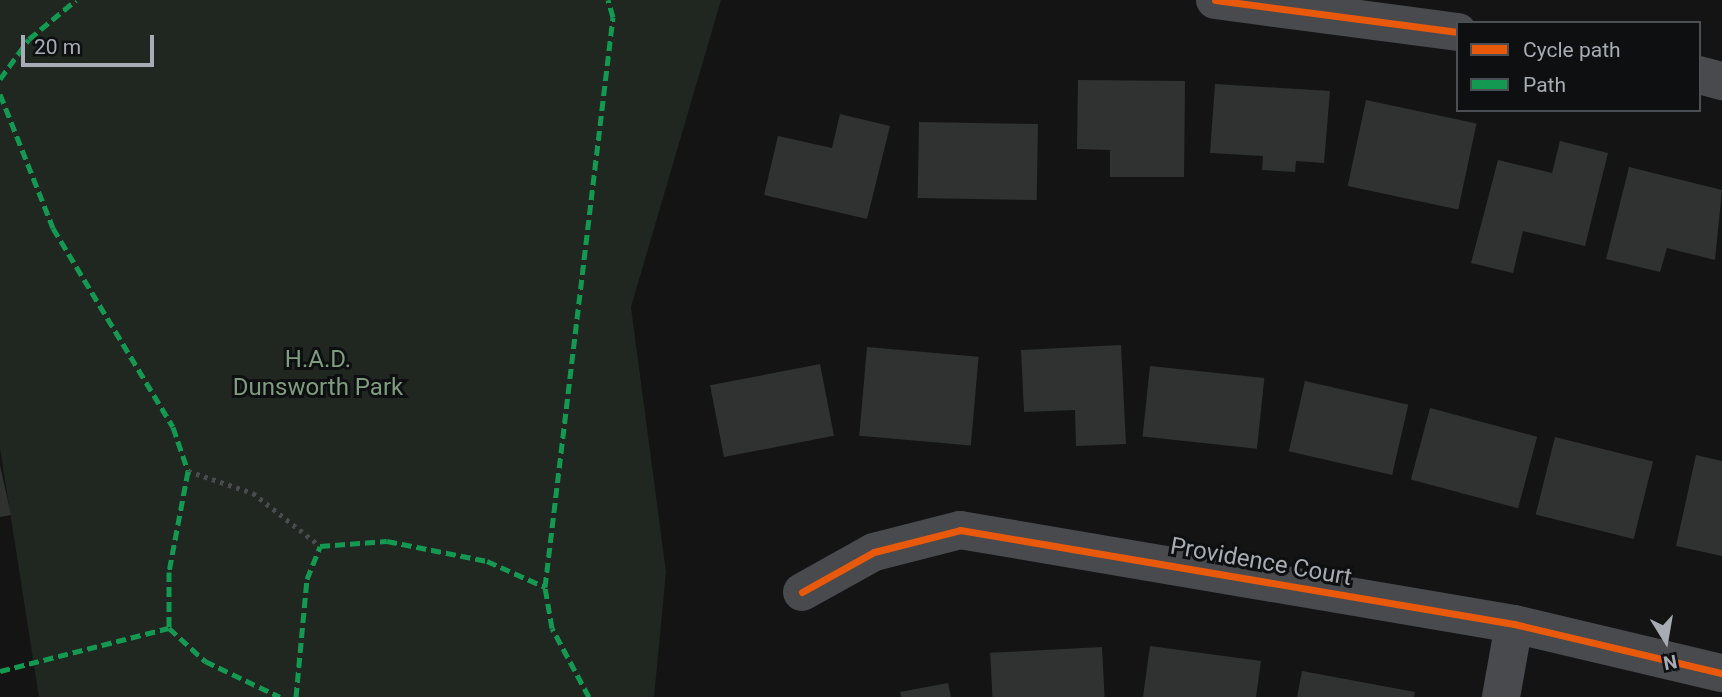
<!DOCTYPE html>
<style>
body{margin:0}
#map{position:relative;width:1722px;height:697px;overflow:hidden;background:#141414;font-family:Roboto,sans-serif}
div>[style]{position:absolute}
.green>*{inset:0;background:#202620}
.building>*{inset:0;background:#303131;transform-origin:0 0}
.path>*{height:4.5px;margin-top:-2.25px;transform-origin:0;background:repeating-linear-gradient(90deg,#4a4b4e 0 3.5px,transparent 0 8.5px)}
.minor>*{height:38px;margin:-19px;padding:0 19px;transform-origin:19px;border-radius:19px;background:#494a4d}
.quiet>*{height:5px;margin-top:-2.5px;transform-origin:0;background:repeating-linear-gradient(90deg,#139951 0 10px,transparent 0 15px)}
.cycleway>*{height:7px;margin:-3.5px;padding:0 3.5px;transform-origin:3.5px;border-radius:3.5px;background:#e8590c}
span{translate:-50% -50%;white-space:nowrap;text-align:center;line-height:1.15;-webkit-text-stroke:6px #0e0f10;paint-order:stroke}
.park-label{font-size:24px;color:#809c80}
.street-label{font-size:24px;color:#a7acb4}
.legend{position:absolute;left:1456px;top:21px;width:245px;height:91px;box-sizing:border-box;background:#0e0f10;border:2px solid #4b4e52;margin:0;padding:9px 12px;list-style:none;font-size:21px;color:#a7acb4}
.legend li{display:flex;align-items:center;gap:14px;height:35px}
.legend b{width:35px;border:2px solid #4b4e52}
.north{position:absolute;left:1631px;top:606px;width:70px;height:70px;-webkit-text-stroke:5px #0e0f10;paint-order:stroke;rotate:169deg;font-size:19px;font-weight:700;line-height:28px;text-align:center;color:#a7acb4}
.north::after{content:'';display:block;margin:auto;width:24px;height:32px;background:#a7acb4;clip-path:polygon(50% 0,100% 100%,50% 72%,0 100%)}
.scale{position:absolute;left:21px;top:35px;width:133px;height:32px;box-sizing:border-box;border:4px solid #a7acb4;border-top:0;padding-left:9px;font-size:21px;line-height:24px;white-space:nowrap;color:#a7acb4;-webkit-text-stroke:5px #0e0f10;paint-order:stroke}
</style>
<div id="map">
<div class="green">
<i style="clip-path:polygon(0 0,721px 0,631px 307px,666px 572px,654px 697px,39px 697px,0 448px)"></i>
</div>
<div class="building">
<i style="clip-path:polygon(1078px 80px,1185px 81px,1184px 177px,1110px 177px,1110px 150px,1077px 149px)"></i>
<i style="clip-path:polygon(1215px 84px,1330px 91px,1324px 163px,1296px 161px,1295px 172px,1262px 170px,1263px 156px,1210px 153px)"></i>
<i style="left:1366px;top:100px;width:113px;height:88px;rotate:12deg"></i>
<i style="clip-path:polygon(840px 114px,890px 126px,867px 219px,764px 195px,778px 136px,832px 148px)"></i>
<i style="left:919px;top:122px;width:119px;height:76px;rotate:1deg"></i>
<i style="clip-path:polygon(1560px 141px,1608px 153px,1585px 246px,1523px 231px,1513px 273px,1471px 263px,1498px 160px,1552px 173px)"></i>
<i style="clip-path:polygon(1629px 167px,1722px 190px,1715px 260px,1667px 248px,1660px 272px,1606px 259px)"></i>
<i style="clip-path:polygon(1121px 345px,1126px 444px,1076px 446px,1075px 410px,1024px 412px,1021px 350px)"></i>
<i style="left:867px;top:347px;width:112px;height:89px;rotate:5deg"></i>
<i style="left:820px;top:364px;width:73px;height:112px;rotate:79deg"></i>
<i style="left:1150px;top:366px;width:115px;height:71px;rotate:6deg"></i>
<i style="left:1305px;top:381px;width:106px;height:72px;rotate:13deg"></i>
<i style="left:1430px;top:408px;width:111px;height:74px;rotate:15deg"></i>
<i style="left:1555px;top:437px;width:101px;height:80px;rotate:14deg"></i>
<i style="clip-path:polygon(1696px 455px,1722px 461px,1722px 556px,1676px 546px)"></i>
<i style="clip-path:polygon(0 465px,11px 515px,0 517px)"></i>
<i style="clip-path:polygon(1150px 646px,1261px 661px,1256px 697px,1143px 697px)"></i>
<i style="left:1102px;top:647px;width:50px;height:112px;rotate:87deg"></i>
<i style="clip-path:polygon(1302px 671px,1415px 692px,1414px 697px,1297px 697px)"></i>
<i style="clip-path:polygon(948px 683px,951px 697px,901px 697px,900px 692px)"></i>
</div>
<div class="path">
<i style="left:188px;top:471px;width:69px;rotate:18.7deg"></i>
<i style="left:253px;top:493px;width:85px;rotate:38.3deg"></i>
</div>
<div class="minor">
<i style="left:1215px;top:0;width:245px;rotate:7.5deg"></i>
<i style="left:1699px;top:75px;width:24px;rotate:15deg"></i>
<i style="left:802px;top:592px;width:82px;rotate:-29.1deg"></i>
<i style="left:874px;top:552px;width:89px;rotate:-14.3deg"></i>
<i style="left:960px;top:530px;width:562px;rotate:9.63deg"></i>
<i style="left:1514px;top:624px;width:214px;rotate:13.3deg"></i>
<i style="left:1501px;top:697px;width:74px;rotate:-79.9deg"></i>
</div>
<div class="quiet">
<i style="left:0;top:79px;width:49px;rotate:-54.1deg"></i>
<i style="left:29px;top:39px;width:61px;rotate:-39.7deg"></i>
<i style="left:0;top:94px;width:144px;rotate:68.4deg"></i>
<i style="left:53px;top:228px;width:232px;rotate:58.9deg"></i>
<i style="left:173px;top:427px;width:46px;rotate:71.2deg"></i>
<i style="left:188px;top:471px;width:103px;rotate:100.7deg"></i>
<i style="left:169px;top:572px;width:56px;rotate:90deg"></i>
<i style="left:169px;top:628px;width:49px;rotate:42.5deg"></i>
<i style="left:205px;top:661px;width:83px;rotate:25.6deg"></i>
<i style="left:0;top:671px;width:174px;rotate:-14.3deg"></i>
<i style="left:296px;top:697px;width:119px;rotate:-84.7deg"></i>
<i style="left:307px;top:579px;width:35px;rotate:-68deg"></i>
<i style="left:320px;top:546px;width:67px;rotate:-4.3deg"></i>
<i style="left:387px;top:541px;width:102px;rotate:11.3deg"></i>
<i style="left:487px;top:561px;width:64px;rotate:24.1deg"></i>
<i style="left:589px;top:697px;width:78px;rotate:-118.2deg"></i>
<i style="left:552px;top:628px;width:42px;rotate:-99.7deg"></i>
<i style="left:545px;top:587px;width:574px;rotate:-83.2deg"></i>
<i style="left:613px;top:17px;width:18px;rotate:-106deg"></i>
</div>
<div class="cycleway">
<i style="left:1215px;top:0;width:245px;rotate:7.5deg"></i>
<i style="left:802px;top:592px;width:82px;rotate:-29.1deg"></i>
<i style="left:874px;top:552px;width:89px;rotate:-14.3deg"></i>
<i style="left:960px;top:530px;width:562px;rotate:9.63deg"></i>
<i style="left:1514px;top:624px;width:214px;rotate:13.3deg"></i>
</div>
<div class="park-label">
<span style="left:318px;top:374px">H.A.D.<br>Dunsworth Park</span>
</div>
<div class="street-label">
<span style="left:1261px;top:562px;rotate:10deg">Providence Court</span>
</div>
<ul class="legend">
<li><b style="height:9px;background:#e8590c"></b>Cycle path</li>
<li><b style="height:9px;background:#139951"></b>Path</li>
</ul>
<div class="north">N</div>
<div class="scale">20 m</div>
</div>
